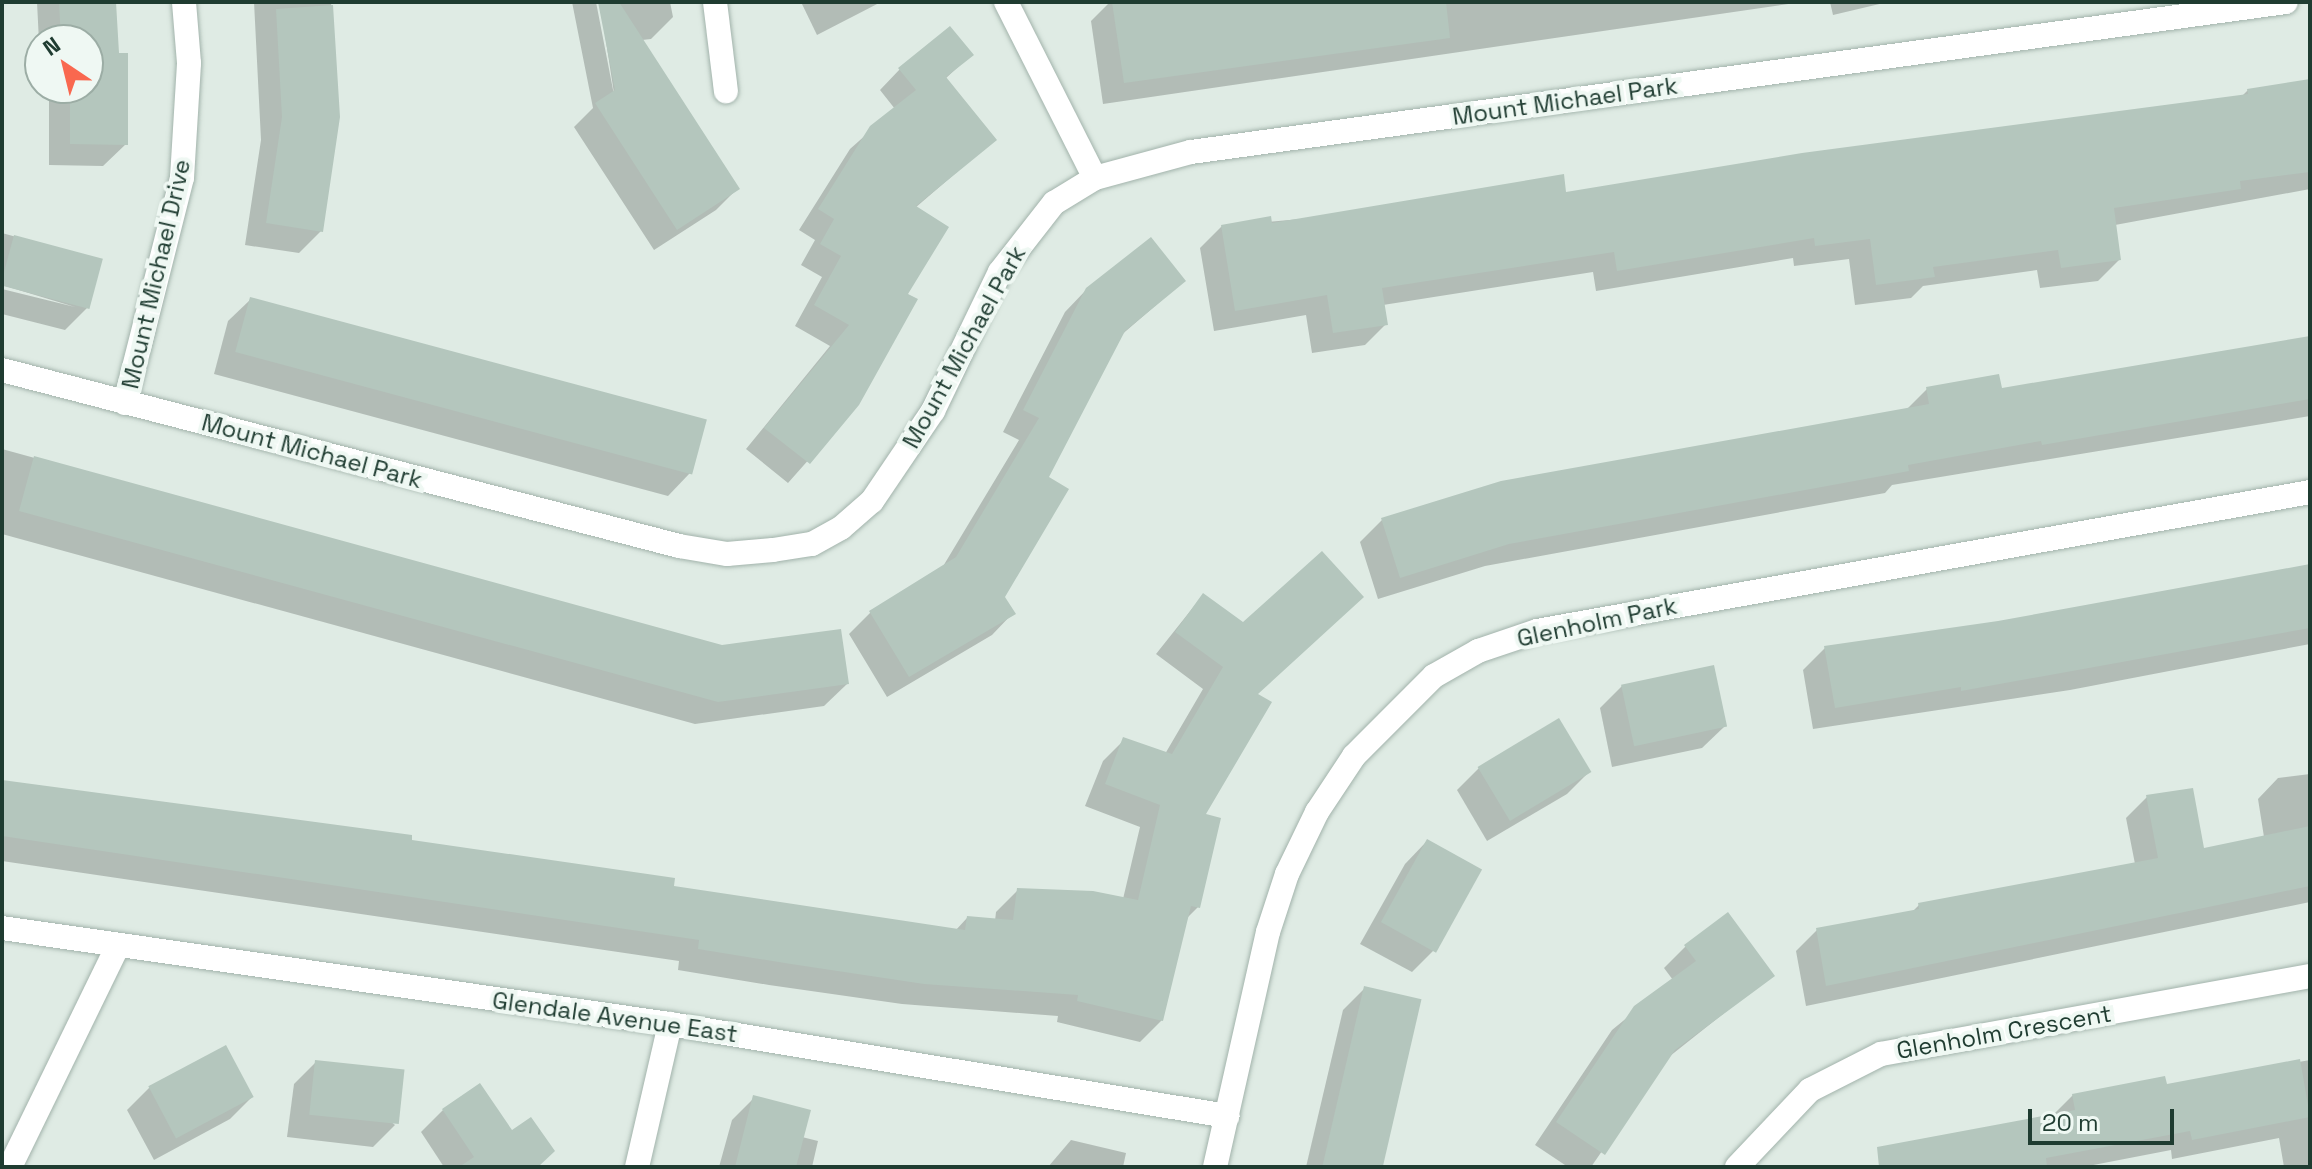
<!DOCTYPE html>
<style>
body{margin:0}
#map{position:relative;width:2312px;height:1169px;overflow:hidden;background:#dfebe4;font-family:"Space Grotesk",sans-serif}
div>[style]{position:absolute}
.shadow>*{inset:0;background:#0003}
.building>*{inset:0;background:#b4c6bd;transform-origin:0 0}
.roads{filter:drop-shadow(0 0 2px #a2b3ab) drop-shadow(0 0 2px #a2b3ab)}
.minor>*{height:24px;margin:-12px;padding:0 12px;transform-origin:12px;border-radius:12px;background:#fff}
span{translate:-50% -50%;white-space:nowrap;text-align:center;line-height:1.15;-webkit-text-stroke:8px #eff8f3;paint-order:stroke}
.street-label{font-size:24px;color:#1f3c31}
.frame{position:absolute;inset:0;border:4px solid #1f3c31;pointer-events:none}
.north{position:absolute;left:24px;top:24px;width:80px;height:80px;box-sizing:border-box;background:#eff8f3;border:2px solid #9cada5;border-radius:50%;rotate:325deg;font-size:22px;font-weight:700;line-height:32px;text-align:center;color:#1f3c31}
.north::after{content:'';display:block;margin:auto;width:28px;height:36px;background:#f9684f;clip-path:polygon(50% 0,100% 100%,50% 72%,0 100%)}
.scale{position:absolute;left:2028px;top:1109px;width:146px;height:36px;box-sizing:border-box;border:4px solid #1f3c31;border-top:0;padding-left:10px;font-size:24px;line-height:28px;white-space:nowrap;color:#1f3c31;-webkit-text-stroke:6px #eff8f3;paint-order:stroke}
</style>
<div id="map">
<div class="shadow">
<i style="clip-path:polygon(37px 2px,114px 2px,126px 144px,103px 166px,49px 165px,49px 88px,88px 88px,88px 40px,40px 40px,40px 62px)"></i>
<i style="clip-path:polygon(254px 2px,331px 2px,338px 117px,321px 231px,299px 253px,245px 245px,261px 140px)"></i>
<i style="clip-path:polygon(572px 2px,596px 2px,615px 100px,600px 2px,670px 2px,673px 17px,651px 39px,642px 40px,738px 188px,716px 210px,654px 250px,574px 127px,593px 108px)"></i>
<i style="clip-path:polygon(801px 2px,881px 2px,817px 35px)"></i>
<i style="clip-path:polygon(1110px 2px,1802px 2px,1103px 104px,1091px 21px)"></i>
<i style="clip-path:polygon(1830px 2px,1888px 2px,1833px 15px)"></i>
<i style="clip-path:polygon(971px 55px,945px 79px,994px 140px,915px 208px,905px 294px,858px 404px,788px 483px,746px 449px,830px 346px,795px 326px,822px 277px,801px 265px,815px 240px,799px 230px,850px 149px,895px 109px,880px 90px,900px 69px)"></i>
<i style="clip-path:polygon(2310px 81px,2310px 189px,2115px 225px,2119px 260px,2098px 281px,2040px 288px,2037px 270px,1923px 286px,1911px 298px,1855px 305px,1849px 259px,1794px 266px,1793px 258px,1596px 291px,1593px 272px,1383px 305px,1386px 324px,1365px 345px,1312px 353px,1306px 315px,1214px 331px,1200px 248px,1222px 226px,1565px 195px,2241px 97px,2248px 90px)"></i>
<i style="clip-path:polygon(2px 233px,100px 260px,87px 308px,65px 330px,2px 314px,2px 289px,75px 307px,2px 285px)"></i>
<i style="clip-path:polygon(1184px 281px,1119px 337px,1047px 478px,1003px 597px,1013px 613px,992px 635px,887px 697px,849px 634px,870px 613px,942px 568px,1019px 440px,1003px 432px,1065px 312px,1087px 289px)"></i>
<i style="clip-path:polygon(251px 299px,690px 473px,668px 496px,214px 374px,228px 321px)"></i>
<i style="clip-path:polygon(2310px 338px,2310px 416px,1892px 485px,1885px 493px,1485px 566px,1378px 599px,1360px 542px,1382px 520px,1906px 410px,1927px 389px,2000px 390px)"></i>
<i style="clip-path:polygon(2px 449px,722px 647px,847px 684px,824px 706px,695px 724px,2px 534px)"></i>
<i style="clip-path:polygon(2310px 565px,2310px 644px,2070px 690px,1813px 729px,1803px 670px,1825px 648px,1998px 623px)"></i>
<i style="clip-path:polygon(1203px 595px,1256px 695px,1203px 815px,1198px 907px,1185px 920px,1162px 1020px,1140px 1042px,1057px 1022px,1058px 1016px,902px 1004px,769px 985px,678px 970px,679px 961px,2px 861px,2px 781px,955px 931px,967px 918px,995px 921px,996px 912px,1018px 890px,1123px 899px,1140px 827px,1085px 806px,1103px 761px,1124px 740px,1165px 754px,1203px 689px,1156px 654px)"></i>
<i style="clip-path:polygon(1622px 686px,1725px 726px,1702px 748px,1612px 767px,1600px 708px)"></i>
<i style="clip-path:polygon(1479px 768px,1589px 772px,1567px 794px,1487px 841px,1457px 790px)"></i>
<i style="clip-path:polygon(2310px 774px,2310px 902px,1806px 1006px,1796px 951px,1817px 930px,1912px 912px,1919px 905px,2135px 864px,2126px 818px,2147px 797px,2202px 850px,2264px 837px,2258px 799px,2278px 778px)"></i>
<i style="clip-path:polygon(1427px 841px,1434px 950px,1412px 972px,1360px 944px,1405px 864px)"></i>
<i style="clip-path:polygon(1686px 946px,1772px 975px,1665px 1060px,1591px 1167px,1568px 1167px,1535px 1145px,1612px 1030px,1673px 980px,1664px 968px)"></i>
<i style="clip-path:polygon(1365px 988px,1381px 1167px,1306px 1167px,1343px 1010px)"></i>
<i style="clip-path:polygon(225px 1047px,252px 1097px,230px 1119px,154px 1160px,127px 1110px,149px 1088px)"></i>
<i style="clip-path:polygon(2310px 1060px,2310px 1167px,2284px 1167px,2279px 1138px,2172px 1159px,2171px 1150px,2083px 1167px,1927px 1167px,2052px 1116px,2073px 1095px,2165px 1086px)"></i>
<i style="clip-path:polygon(316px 1062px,395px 1125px,373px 1147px,287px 1137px,294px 1084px)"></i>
<i style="clip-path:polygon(754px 1098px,802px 1137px,818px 1141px,812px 1167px,719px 1167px,732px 1120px)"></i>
<i style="clip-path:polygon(443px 1110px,536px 1167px,444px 1167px,421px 1132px)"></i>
<i style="clip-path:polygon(1071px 1140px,1126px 1153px,1123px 1167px,1048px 1167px)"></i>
</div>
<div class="building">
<i style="clip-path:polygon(59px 2px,116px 2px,119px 53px,128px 53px,128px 145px,70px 144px,70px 88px,88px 88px,88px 40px,61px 40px)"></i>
<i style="clip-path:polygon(598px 2px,619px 2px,740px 189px,677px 230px,595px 103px,615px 90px)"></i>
<i style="clip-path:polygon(1112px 2px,1446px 2px,1450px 38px,1124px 83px)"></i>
<i style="clip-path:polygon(333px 5px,340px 117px,323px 232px,266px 223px,282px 117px,276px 9px)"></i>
<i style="clip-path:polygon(950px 26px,974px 55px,946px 77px,997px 140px,916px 206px,949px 227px,908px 294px,918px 299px,859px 405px,810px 464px,764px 428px,849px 325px,814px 305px,841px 256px,820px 244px,834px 219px,818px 209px,870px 126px,916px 90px,898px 68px)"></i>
<i style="clip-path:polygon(2310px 79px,2310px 172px,2240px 181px,2241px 189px,2114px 208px,2121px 260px,2061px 268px,2058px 250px,1933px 267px,1935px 277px,1876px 285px,1870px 239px,1815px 246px,1814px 238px,1617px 271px,1614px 252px,1382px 288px,1388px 325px,1333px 333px,1327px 295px,1235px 311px,1221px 225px,1271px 216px,1272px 223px,1564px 174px,1566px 192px,1802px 153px,2248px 94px,2247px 89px)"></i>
<i style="left:14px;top:235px;width:92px;height:52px;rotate:15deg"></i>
<i style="clip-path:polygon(1151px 237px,1186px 281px,1125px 331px,1049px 477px,1069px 489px,1005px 597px,1016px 614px,909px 677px,869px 611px,956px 557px,1039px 418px,1023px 410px,1086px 288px)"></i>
<i style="left:250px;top:297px;width:473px;height:57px;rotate:15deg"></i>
<i style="clip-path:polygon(2310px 336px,2310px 399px,2042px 445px,2041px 441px,1908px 465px,1909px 471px,1509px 544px,1400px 578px,1381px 518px,1501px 481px,1929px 404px,1926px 387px,1999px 374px,2002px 388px)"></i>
<i style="clip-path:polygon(34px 456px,722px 645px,841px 629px,849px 684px,718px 702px,19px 511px)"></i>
<i style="clip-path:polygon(1322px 551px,1364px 597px,1258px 694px,1272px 702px,1206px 814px,1221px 818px,1200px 908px,1191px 906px,1163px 1021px,1077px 1001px,1078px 995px,924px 984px,791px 964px,698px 949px,699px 940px,2px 836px,2px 780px,412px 835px,412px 840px,675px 878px,674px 886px,965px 930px,967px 916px,1013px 920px,1017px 888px,1093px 891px,1138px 900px,1160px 805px,1105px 784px,1123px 737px,1172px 754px,1223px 667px,1175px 632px,1203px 593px,1243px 622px)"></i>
<i style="clip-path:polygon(2310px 564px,2310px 628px,1961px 691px,1961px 687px,1835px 708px,1824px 646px,1998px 621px)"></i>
<i style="left:1714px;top:665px;width:63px;height:95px;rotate:78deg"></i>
<i style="left:1559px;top:718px;width:63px;height:95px;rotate:59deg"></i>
<i style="clip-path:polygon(2193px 788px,2204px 848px,2310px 826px,2310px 886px,1826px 986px,1816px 928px,1919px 909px,1918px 903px,2158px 858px,2146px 795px)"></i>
<i style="left:1427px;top:839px;width:63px;height:95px;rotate:29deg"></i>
<i style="clip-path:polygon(1728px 912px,1775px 976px,1675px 1050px,1605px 1155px,1556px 1122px,1634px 1006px,1696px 961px,1684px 945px)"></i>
<i style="left:1364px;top:986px;width:59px;height:186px;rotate:13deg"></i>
<i style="left:226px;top:1045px;width:59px;height:88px;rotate:62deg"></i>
<i style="clip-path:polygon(2300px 1059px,2310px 1117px,2192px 1140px,2190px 1131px,2046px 1158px,2047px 1167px,1879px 1167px,1877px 1147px,2075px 1110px,2072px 1094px,2165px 1076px,2167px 1084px)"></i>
<i style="left:315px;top:1060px;width:90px;height:55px;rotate:6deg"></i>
<i style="clip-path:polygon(480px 1083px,512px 1130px,531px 1117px,555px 1151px,538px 1167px,459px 1167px,474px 1157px,442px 1109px)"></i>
<i style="clip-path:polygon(753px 1095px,811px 1110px,796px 1167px,735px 1167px)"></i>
</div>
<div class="roads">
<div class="minor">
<i style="left:715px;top:2px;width:90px;rotate:83deg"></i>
<i style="left:1006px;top:2px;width:197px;rotate:63.2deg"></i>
<i style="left:2px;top:370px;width:700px;rotate:14.57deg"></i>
<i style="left:679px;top:546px;width:49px;rotate:9.5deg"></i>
<i style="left:727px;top:554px;width:46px;rotate:-5deg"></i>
<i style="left:773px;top:550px;width:39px;rotate:-9deg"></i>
<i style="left:812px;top:544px;width:33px;rotate:-29deg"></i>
<i style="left:841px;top:528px;width:41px;rotate:-41.1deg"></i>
<i style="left:872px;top:501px;width:109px;rotate:-55.9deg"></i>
<i style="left:933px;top:411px;width:154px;rotate:-64.3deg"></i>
<i style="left:1000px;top:272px;width:88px;rotate:-52deg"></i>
<i style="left:1054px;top:203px;width:48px;rotate:-31.4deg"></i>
<i style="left:1095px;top:178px;width:99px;rotate:-15.2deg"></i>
<i style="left:1191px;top:152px;width:1105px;rotate:-7.8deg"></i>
<i style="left:125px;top:403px;width:232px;rotate:-75.8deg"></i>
<i style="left:182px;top:178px;width:115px;rotate:-86.5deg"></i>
<i style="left:189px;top:63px;width:61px;rotate:-94.7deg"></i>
<i style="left:2px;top:928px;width:675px;rotate:8.18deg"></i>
<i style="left:670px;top:1024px;width:565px;rotate:9.38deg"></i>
<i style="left:10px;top:1167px;width:246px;rotate:-64deg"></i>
<i style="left:637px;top:1167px;width:147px;rotate:-77deg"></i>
<i style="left:1215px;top:1167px;width:241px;rotate:-77.3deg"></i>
<i style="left:1268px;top:932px;width:61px;rotate:-71.9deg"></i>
<i style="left:1287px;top:874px;width:69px;rotate:-64.2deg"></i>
<i style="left:1317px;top:812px;width:67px;rotate:-56.5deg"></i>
<i style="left:1354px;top:756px;width:113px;rotate:-45deg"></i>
<i style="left:1434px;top:676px;width:51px;rotate:-29.6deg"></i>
<i style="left:1478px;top:651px;width:62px;rotate:-18.7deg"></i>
<i style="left:1537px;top:631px;width:785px;rotate:-10.19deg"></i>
<i style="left:1737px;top:1167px;width:106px;rotate:-46.5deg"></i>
<i style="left:1810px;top:1090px;width:80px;rotate:-26.9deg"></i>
<i style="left:1881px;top:1054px;width:436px;rotate:-10.3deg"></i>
</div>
</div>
<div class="street-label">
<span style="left:1565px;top:101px;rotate:-8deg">Mount Michael Park</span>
<span style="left:156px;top:274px;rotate:-77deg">Mount Michael Drive</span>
<span style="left:964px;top:347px;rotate:-61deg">Mount Michael Park</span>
<span style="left:312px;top:451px;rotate:15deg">Mount Michael Park</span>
<span style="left:1597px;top:622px;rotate:-12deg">Glenholm Park</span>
<span style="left:615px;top:1017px;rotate:8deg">Glendale Avenue East</span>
<span style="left:2004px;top:1032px;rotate:-10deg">Glenholm Crescent</span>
</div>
<div class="frame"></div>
<div class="north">N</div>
<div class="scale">20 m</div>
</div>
